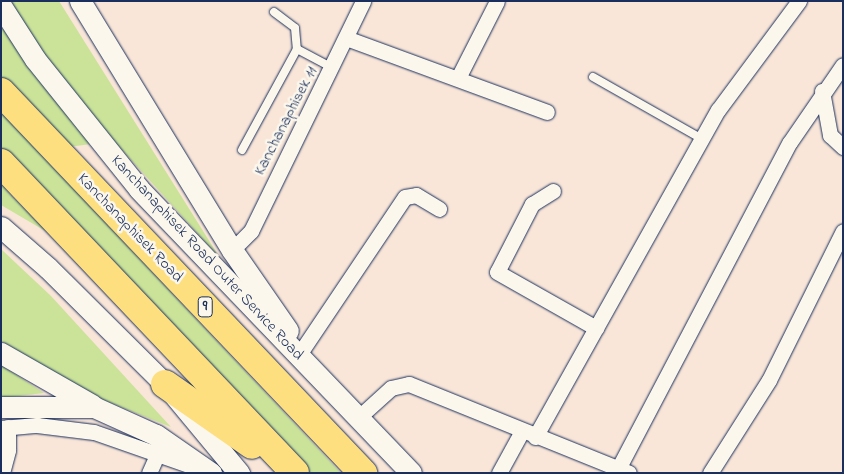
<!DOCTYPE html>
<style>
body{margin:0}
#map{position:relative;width:844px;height:474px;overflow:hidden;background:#f9e6d8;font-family:"Indie Flower",sans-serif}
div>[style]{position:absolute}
.green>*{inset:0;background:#cae399}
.roads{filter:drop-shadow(0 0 1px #1b2f5e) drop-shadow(0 0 1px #1b2f5e)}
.lane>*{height:8px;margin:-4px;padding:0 4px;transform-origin:4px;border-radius:4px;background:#fbf7ec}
.street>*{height:15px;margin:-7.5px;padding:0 7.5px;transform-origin:7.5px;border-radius:7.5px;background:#fbf7ec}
.secondary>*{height:21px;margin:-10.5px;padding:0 10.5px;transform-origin:10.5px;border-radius:10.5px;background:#fbf7ec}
.highway>*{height:28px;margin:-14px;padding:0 14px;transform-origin:14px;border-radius:14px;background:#fedf80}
span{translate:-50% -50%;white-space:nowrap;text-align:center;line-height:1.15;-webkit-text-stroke:5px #fbf7ec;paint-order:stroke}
.shield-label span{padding:1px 4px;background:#fbf7ec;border:1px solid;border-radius:4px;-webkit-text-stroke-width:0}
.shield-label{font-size:15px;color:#1b2f5e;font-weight:700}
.street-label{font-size:16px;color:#1b2f5e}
.frame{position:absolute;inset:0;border:2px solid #1b2f5e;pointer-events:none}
</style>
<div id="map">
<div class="green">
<i style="clip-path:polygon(1px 1px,59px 1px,220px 258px,114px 141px,38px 151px,341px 473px,308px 473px,23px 169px,6px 190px,47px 232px,1px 205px)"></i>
<i style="clip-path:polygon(1px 249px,51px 296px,171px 427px,96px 397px,1px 341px)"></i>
<i style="clip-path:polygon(1px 365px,44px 393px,1px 398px)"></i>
</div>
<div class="roads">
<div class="lane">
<i style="left:274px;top:12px;width:26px;rotate:37deg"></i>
<i style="left:295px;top:28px;width:21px;rotate:85deg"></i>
<i style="left:297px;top:49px;width:40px;rotate:28deg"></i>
<i style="left:593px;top:77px;width:125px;rotate:29.6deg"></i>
<i style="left:242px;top:150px;width:115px;rotate:-61.4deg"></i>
</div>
<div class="street">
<i style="left:346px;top:38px;width:214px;rotate:20.2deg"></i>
<i style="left:458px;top:78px;width:86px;rotate:-63.1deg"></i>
<i style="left:822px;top:91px;width:45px;rotate:79.7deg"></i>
<i style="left:830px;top:135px;width:18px;rotate:43deg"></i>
<i style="left:553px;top:191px;width:25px;rotate:148deg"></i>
<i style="left:532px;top:204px;width:76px;rotate:117.2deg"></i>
<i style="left:497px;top:272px;width:114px;rotate:29.5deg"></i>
<i style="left:232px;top:250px;width:27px;rotate:-45deg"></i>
<i style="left:251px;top:231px;width:256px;rotate:-64deg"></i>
<i style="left:302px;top:350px;width:184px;rotate:-56.1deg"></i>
<i style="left:405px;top:197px;width:11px;rotate:-10deg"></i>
<i style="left:416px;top:195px;width:27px;rotate:31deg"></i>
<i style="left:359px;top:417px;width:43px;rotate:-42.2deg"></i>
<i style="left:391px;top:388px;width:18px;rotate:-13deg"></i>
<i style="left:409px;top:384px;width:237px;rotate:22deg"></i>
<i style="left:1px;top:428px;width:36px;rotate:-5deg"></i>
<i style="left:37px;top:425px;width:57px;rotate:7deg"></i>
<i style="left:94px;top:432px;width:106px;rotate:19.3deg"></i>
<i style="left:535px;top:437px;width:375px;rotate:-60.8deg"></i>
<i style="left:718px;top:110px;width:136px;rotate:-53.4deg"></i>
<i style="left:618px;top:469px;width:369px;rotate:-62.3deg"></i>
<i style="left:790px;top:142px;width:93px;rotate:-55.5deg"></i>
<i style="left:2px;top:473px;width:24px;rotate:-75deg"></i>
<i style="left:8px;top:450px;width:23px;rotate:-90deg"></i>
<i style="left:149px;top:473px;width:20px;rotate:-66deg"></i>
<i style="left:499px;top:473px;width:48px;rotate:-61.3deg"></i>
<i style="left:710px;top:473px;width:110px;rotate:-57.6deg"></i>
<i style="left:769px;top:380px;width:166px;rotate:-63.6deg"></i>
</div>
<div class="secondary">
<i style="left:80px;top:1px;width:292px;rotate:58.6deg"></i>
<i style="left:232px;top:250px;width:98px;rotate:55.3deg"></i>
<i style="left:1px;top:6px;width:63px;rotate:57.3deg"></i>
<i style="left:35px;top:59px;width:166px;rotate:51.3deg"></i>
<i style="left:139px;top:189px;width:393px;rotate:46.2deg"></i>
<i style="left:1px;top:227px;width:62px;rotate:41.1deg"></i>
<i style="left:48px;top:268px;width:165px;rotate:44.8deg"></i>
<i style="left:165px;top:384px;width:116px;rotate:50.3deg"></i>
<i style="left:1px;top:353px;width:105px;rotate:29.7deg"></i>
<i style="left:1px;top:407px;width:93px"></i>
<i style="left:94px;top:407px;width:68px;rotate:24.3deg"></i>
<i style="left:156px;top:435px;width:67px;rotate:34.6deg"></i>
</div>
<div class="highway">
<i style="left:1px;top:92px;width:526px;rotate:46.46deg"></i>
<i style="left:1px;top:163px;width:427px;rotate:46.5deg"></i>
<i style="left:165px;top:384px;width:106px;rotate:35deg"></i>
</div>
</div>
<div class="shield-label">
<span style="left:205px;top:307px">9</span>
</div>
<div class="street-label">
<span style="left:286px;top:121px;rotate:-63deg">Kanchanaphisek 11</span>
<span style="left:130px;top:228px;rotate:46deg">Kanchanaphisek Road</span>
<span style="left:207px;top:258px;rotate:47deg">Kanchanaphisek Road Outer Service Road</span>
</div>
<div class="frame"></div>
</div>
